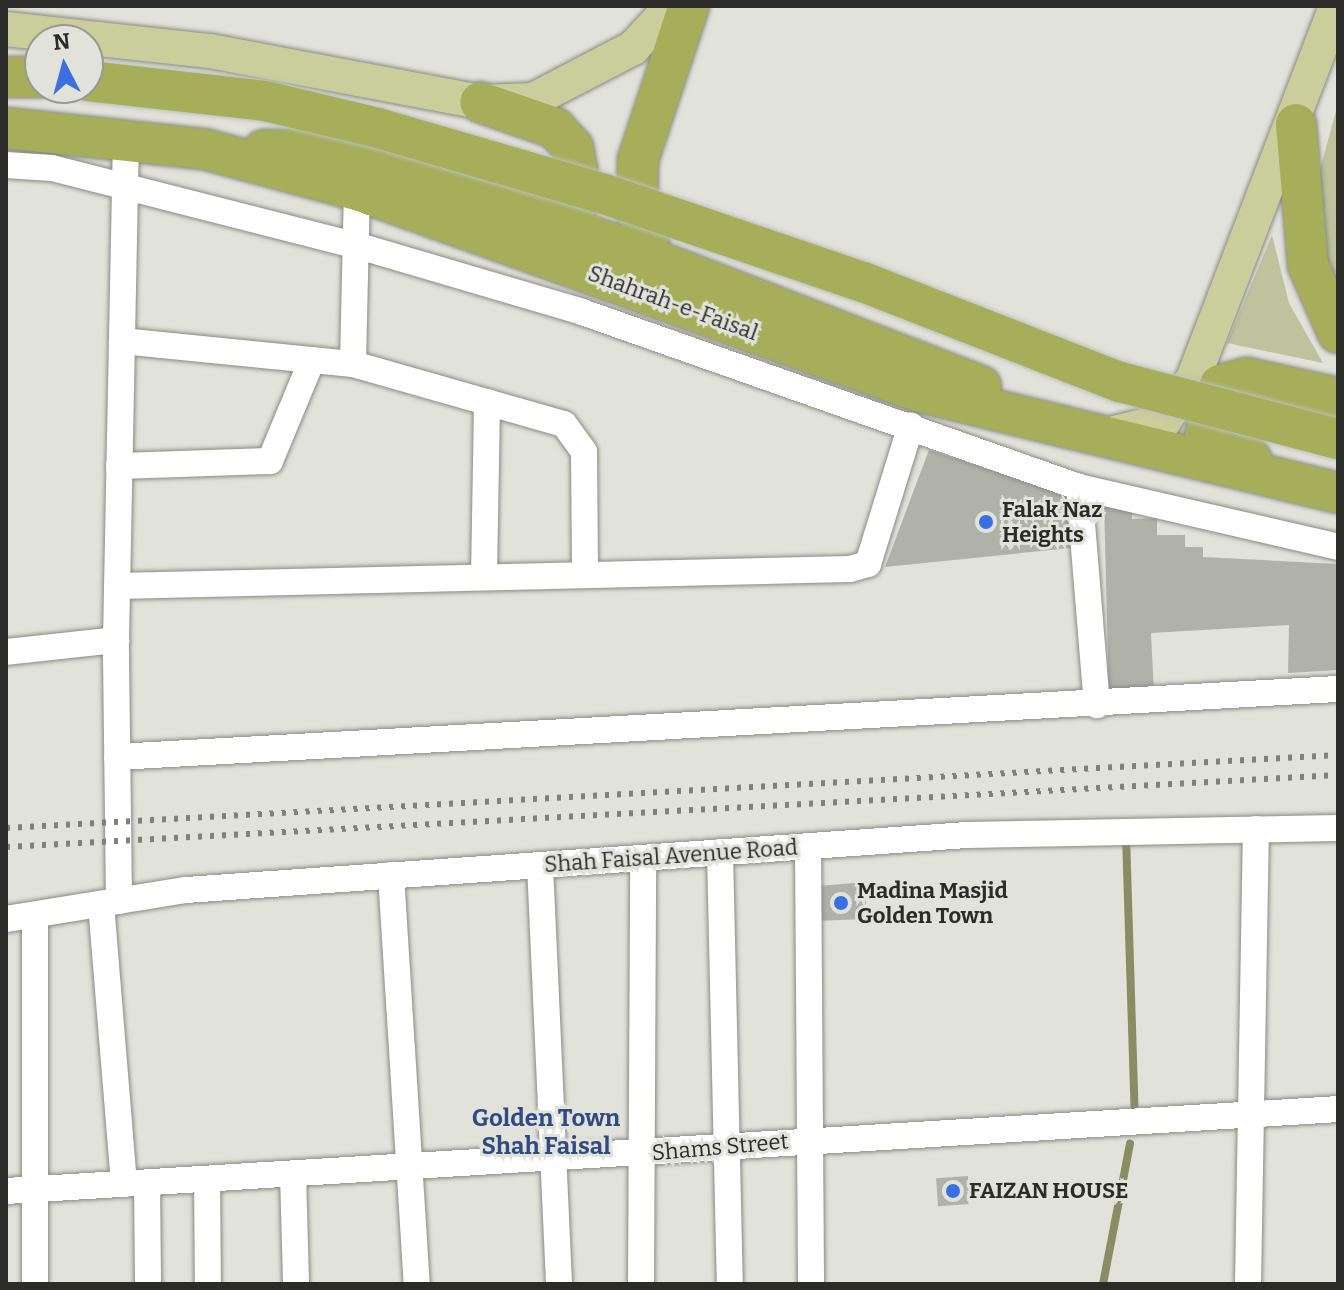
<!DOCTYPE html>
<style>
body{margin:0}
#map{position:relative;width:1344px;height:1290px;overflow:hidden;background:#e1e2da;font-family:Bitter,serif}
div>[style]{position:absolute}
.green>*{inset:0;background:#bec39e}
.stream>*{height:8px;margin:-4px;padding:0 4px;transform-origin:4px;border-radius:4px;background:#898d64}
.building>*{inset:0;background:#b0b2aa;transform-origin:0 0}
.roads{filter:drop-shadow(0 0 2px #8a8b83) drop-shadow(0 0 2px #8a8b83)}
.minor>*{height:26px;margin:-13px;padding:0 13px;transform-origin:13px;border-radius:13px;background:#fff}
.major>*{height:34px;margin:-17px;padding:0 17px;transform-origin:17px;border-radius:17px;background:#cace9b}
.highway>*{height:40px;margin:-20px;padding:0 20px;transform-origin:20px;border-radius:20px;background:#a6ae59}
.rail>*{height:6px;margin-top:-3px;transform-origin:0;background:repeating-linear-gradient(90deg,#81817c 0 4px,transparent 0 12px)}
.bridges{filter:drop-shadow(0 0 2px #bfbfbe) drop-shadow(0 0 2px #bfbfbe)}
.highway-bridge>*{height:40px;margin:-20px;padding:0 20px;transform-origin:20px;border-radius:20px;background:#a6ae59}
.dots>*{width:22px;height:22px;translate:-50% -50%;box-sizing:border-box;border:4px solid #e1e2da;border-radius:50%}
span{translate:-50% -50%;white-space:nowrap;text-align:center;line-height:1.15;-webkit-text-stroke:6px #e1e2da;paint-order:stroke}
.street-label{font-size:22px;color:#2b2b28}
.poi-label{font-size:22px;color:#2b2b28;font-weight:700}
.left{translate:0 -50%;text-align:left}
.neighbourhood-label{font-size:24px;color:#304b84;font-weight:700}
.frame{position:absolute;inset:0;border:8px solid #2b2b28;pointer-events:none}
.north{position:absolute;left:24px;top:24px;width:80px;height:80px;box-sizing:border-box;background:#e1e2da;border:2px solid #989993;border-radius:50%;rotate:354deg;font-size:22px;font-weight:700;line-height:32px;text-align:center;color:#2b2b28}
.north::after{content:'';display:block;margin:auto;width:28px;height:36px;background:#3c70e0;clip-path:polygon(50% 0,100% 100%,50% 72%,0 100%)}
</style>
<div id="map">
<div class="green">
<i style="clip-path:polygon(1338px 104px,1338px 300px,1311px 202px)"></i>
<i style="clip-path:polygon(1272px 235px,1289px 303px,1323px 363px,1227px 343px)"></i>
</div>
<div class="stream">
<i style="left:1126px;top:836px;width:279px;rotate:88.2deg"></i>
<i style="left:1103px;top:1284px;width:143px;rotate:-79.1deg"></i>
</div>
<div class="building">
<i style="clip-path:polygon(929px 450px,1070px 496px,1071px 548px,885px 567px)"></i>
<i style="clip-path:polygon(1132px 503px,1132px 519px,1157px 518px,1157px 535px,1185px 535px,1185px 547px,1203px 547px,1203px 557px,1338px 564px,1338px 670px,1288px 673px,1289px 625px,1151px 633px,1154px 693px,1109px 694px,1104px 504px)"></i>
<i style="clip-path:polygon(866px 882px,866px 919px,815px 921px,818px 886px)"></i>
<i style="left:968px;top:1176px;width:28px;height:32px;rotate:86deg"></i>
</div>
<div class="roads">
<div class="minor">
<i style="left:6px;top:165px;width:46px;rotate:3.7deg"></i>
<i style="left:52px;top:168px;width:313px;rotate:14.3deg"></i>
<i style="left:355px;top:245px;width:237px;rotate:16.4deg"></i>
<i style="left:582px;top:312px;width:527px;rotate:19.4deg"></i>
<i style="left:1079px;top:487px;width:266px;rotate:13deg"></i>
<i style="left:122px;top:341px;width:232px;rotate:5.7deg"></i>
<i style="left:353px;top:364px;width:219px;rotate:15.9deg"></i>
<i style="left:564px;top:424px;width:34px;rotate:54deg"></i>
<i style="left:584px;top:452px;width:123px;rotate:89.5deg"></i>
<i style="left:353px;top:364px;width:174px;rotate:-88.7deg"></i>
<i style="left:119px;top:466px;width:151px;rotate:-1.9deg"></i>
<i style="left:270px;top:461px;width:109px;rotate:-67.4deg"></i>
<i style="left:1079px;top:487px;width:219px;rotate:85.3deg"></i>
<i style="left:484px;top:577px;width:175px;rotate:-89deg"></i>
<i style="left:117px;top:586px;width:733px;rotate:-1.33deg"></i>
<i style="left:850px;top:569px;width:19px;rotate:-16deg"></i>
<i style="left:868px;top:564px;width:145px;rotate:-72.8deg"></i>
<i style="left:6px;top:652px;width:111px;rotate:-6.2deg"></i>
<i style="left:117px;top:757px;width:1223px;rotate:-3.19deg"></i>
<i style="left:808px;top:846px;width:438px;rotate:89.6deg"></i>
<i style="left:720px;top:852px;width:432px;rotate:88.7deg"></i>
<i style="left:540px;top:865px;width:419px;rotate:87.4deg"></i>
<i style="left:391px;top:875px;width:410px;rotate:86.4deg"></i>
<i style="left:119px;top:901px;width:261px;rotate:-90.7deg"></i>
<i style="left:116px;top:640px;width:502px;rotate:-88.86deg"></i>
<i style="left:101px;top:904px;width:281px;rotate:85.3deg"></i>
<i style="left:6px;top:919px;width:182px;rotate:-9.2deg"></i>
<i style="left:186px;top:890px;width:783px;rotate:-4.03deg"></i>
<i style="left:967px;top:835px;width:371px;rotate:-1.1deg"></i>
<i style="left:293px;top:1174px;width:110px;rotate:88.4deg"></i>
<i style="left:207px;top:1179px;width:105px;rotate:89.5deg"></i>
<i style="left:147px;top:1183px;width:101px;rotate:89.4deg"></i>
<i style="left:6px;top:1191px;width:1335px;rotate:-3.52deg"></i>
<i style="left:35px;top:1284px;width:369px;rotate:-90deg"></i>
<i style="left:641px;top:1284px;width:426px;rotate:-89.7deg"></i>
<i style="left:1248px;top:1284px;width:455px;rotate:-89deg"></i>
</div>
<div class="major">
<i style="left:6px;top:29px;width:205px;rotate:6.2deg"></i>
<i style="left:210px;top:51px;width:275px;rotate:10.7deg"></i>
<i style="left:480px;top:102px;width:53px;rotate:-2.2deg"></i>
<i style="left:533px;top:100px;width:113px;rotate:-27.5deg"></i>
<i style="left:633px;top:48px;width:57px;rotate:-47.1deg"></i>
<i style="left:1106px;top:435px;width:60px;rotate:-13.6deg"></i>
<i style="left:1164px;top:421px;width:51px;rotate:-55.4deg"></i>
<i style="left:1193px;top:379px;width:399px;rotate:-69deg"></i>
</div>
<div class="highway">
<i style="left:6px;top:77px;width:34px"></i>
<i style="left:1296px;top:124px;width:142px;rotate:85.1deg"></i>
<i style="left:1308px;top:265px;width:74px;rotate:66.2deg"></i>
<i style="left:6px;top:128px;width:199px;rotate:6.1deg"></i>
<i style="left:204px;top:149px;width:158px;rotate:15deg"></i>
<i style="left:357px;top:190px;width:599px;rotate:19.71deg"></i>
<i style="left:921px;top:392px;width:429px;rotate:13.6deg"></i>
<i style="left:264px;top:150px;width:55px"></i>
<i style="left:319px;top:150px;width:239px;rotate:16.8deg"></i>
<i style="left:548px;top:219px;width:22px;rotate:-8deg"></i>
<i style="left:570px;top:216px;width:23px;rotate:-59deg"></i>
<i style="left:582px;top:196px;width:49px;rotate:-100.6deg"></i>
<i style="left:573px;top:148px;width:27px;rotate:-132deg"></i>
<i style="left:555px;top:128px;width:79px;rotate:-160.9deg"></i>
<i style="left:548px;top:219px;width:464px;rotate:21.1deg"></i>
<i style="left:650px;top:233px;width:23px;rotate:-124deg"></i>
<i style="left:637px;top:214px;width:54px;rotate:-88.9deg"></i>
<i style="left:638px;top:160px;width:162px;rotate:-71.7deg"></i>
<i style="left:1251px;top:459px;width:26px;rotate:-169deg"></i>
<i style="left:1225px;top:454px;width:27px;rotate:-138deg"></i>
<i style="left:1205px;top:436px;width:53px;rotate:-73.6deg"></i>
<i style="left:1220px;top:385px;width:28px;rotate:-15deg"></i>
<i style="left:1247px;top:378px;width:93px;rotate:12.4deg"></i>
</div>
</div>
<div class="rail">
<i style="left:6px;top:828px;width:1334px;rotate:-3.14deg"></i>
<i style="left:6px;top:847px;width:1334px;rotate:-3.09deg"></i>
</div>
<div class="bridges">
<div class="highway-bridge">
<i style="left:88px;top:81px;width:178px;rotate:6.4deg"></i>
<i style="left:265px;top:101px;width:116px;rotate:13.4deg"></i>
<i style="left:378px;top:128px;width:235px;rotate:16.3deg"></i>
<i style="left:604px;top:194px;width:274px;rotate:18.8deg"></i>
<i style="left:863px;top:282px;width:276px;rotate:21.3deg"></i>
<i style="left:1120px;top:382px;width:225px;rotate:14.7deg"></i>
</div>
</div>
<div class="dots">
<i style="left:986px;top:522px;background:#3c70e0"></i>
<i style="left:841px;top:903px;background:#3c70e0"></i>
<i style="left:953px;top:1191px;background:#3c70e0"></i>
</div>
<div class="street-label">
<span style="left:673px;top:303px;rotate:20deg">Shahrah-e-Faisal</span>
<span style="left:671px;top:856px;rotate:-4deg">Shah Faisal Avenue Road</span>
<span style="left:720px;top:1147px;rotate:-5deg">Shams Street</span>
</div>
<div class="poi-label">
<span class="left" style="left:1002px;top:522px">Falak Naz<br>Heights</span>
<span class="left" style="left:857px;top:903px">Madina Masjid<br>Golden Town</span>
<span class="left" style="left:969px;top:1191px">FAIZAN HOUSE</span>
</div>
<div class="neighbourhood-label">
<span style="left:546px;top:1133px">Golden Town<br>Shah Faisal</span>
</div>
<div class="frame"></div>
<div class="north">N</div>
</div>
